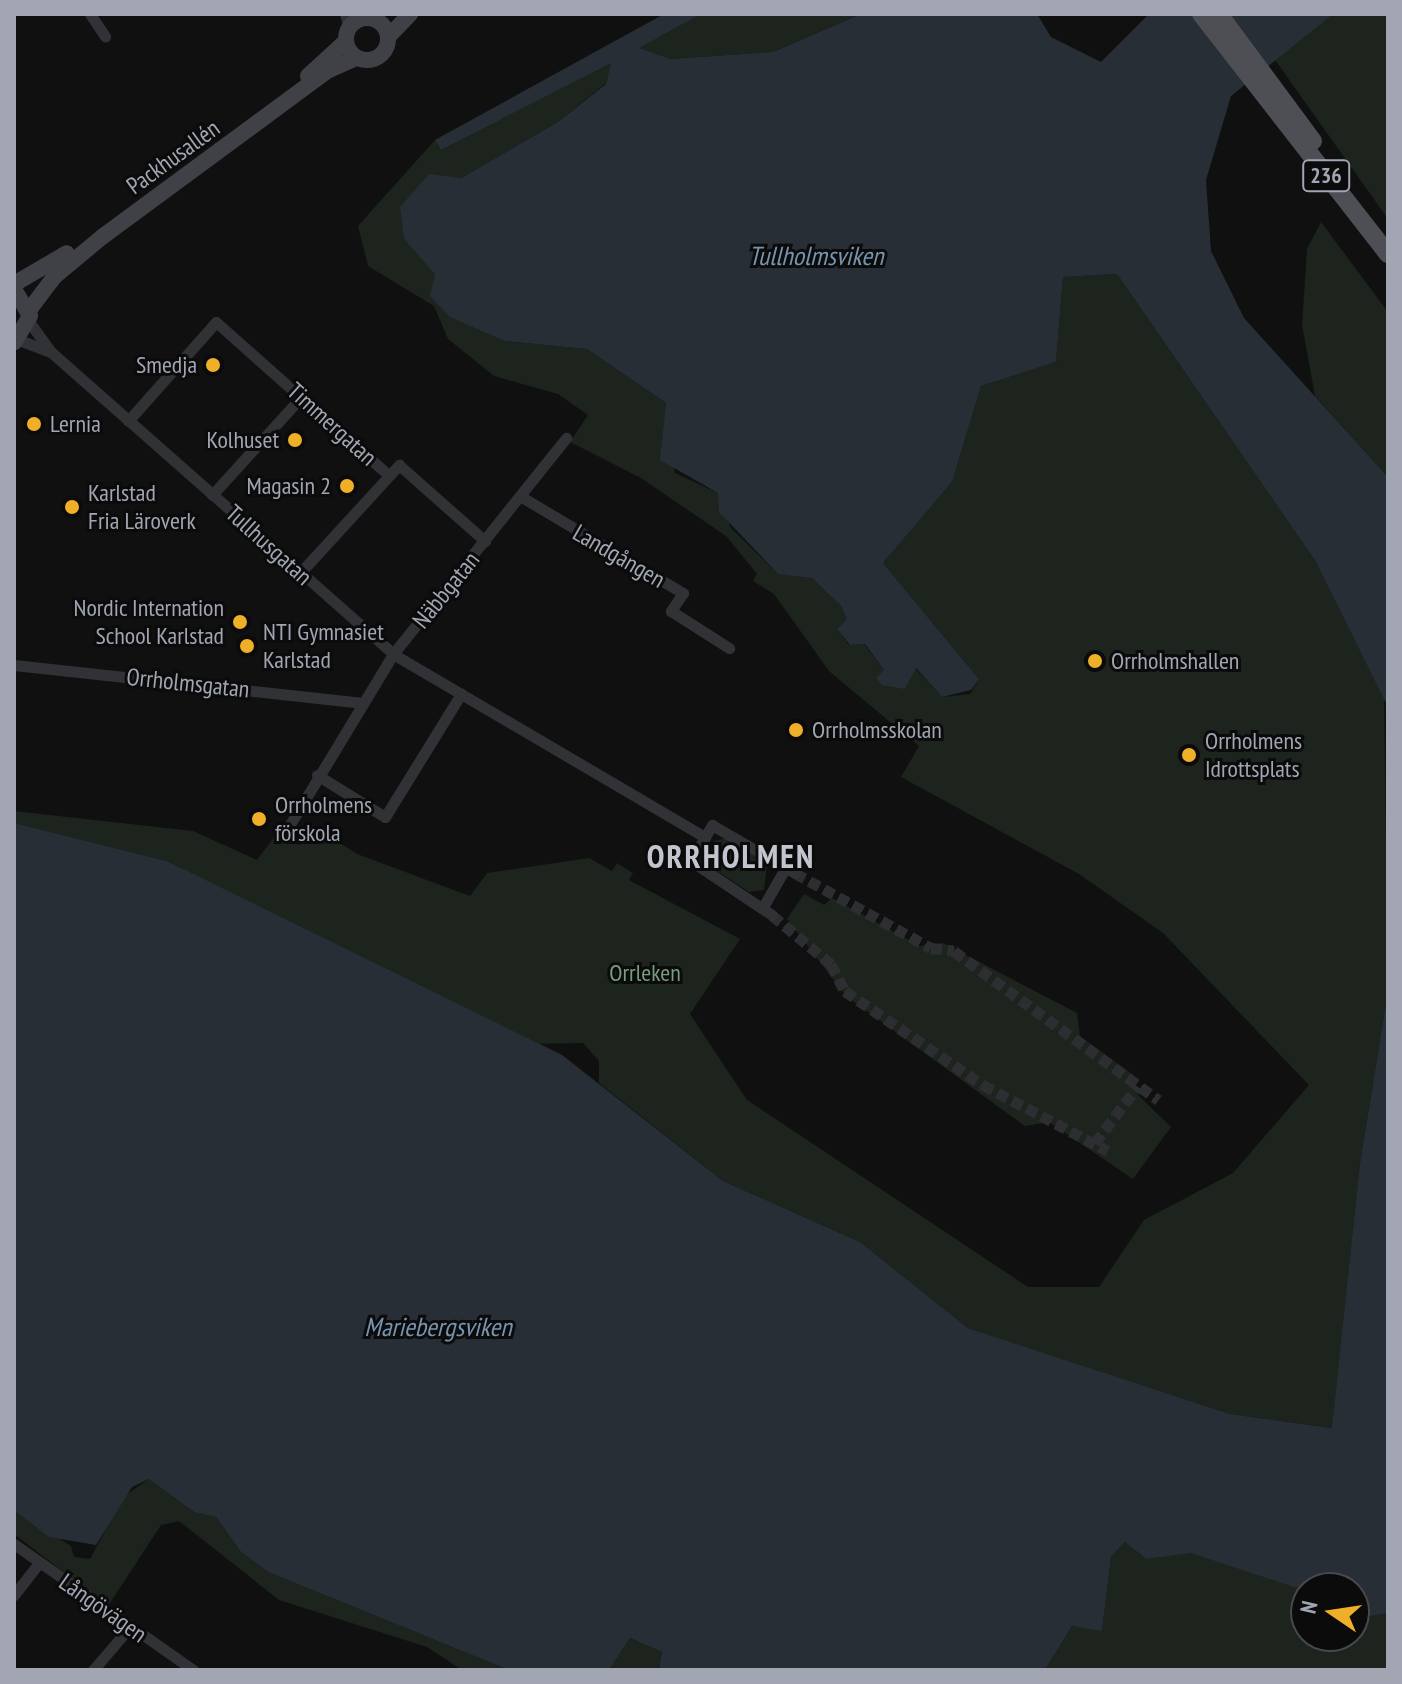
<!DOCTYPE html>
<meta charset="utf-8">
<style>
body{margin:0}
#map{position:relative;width:1402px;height:1684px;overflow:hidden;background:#101011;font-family:"PT Sans Narrow",sans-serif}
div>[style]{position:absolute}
.green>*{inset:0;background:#1c241d}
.water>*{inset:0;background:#272e35}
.street-tunnel>*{height:11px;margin-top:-5.5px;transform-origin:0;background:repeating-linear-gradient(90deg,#2d2e31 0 11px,transparent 0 16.5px)}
.street>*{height:11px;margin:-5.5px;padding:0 5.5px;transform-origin:5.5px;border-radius:5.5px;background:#313236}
.secondary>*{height:16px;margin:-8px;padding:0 8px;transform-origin:8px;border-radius:8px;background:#3f4146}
.secondary>.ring{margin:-8px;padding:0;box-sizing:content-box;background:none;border:16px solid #3f4146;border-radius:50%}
.primary>*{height:18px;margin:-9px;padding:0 9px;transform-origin:9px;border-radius:9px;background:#4d4f55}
.dots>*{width:22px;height:22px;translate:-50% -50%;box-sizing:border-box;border:4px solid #0b0b0c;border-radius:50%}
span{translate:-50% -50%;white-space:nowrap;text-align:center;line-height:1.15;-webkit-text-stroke:6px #0b0b0c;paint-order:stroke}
.shield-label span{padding:2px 6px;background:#0b0b0c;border:2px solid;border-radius:6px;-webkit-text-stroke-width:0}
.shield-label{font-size:22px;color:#a1a6b2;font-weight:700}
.street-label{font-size:24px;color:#a1a6b2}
.poi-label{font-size:24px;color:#a1a6b2}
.right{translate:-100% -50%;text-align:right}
.left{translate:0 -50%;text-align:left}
.park-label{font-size:24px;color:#789d7b}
.water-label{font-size:26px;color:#7794ae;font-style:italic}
.district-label{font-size:32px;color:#c2c5ce;font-weight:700;letter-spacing:2px}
.frame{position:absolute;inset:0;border:16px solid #a1a6b2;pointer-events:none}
.north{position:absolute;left:1290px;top:1572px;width:80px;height:80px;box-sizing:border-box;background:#0b0b0c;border:2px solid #47494e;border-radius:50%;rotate:283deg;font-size:22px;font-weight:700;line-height:32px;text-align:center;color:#a1a6b2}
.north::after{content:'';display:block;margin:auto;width:28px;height:36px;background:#f0af29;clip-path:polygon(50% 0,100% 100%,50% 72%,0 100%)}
</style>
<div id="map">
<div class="green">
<i style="clip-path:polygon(701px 14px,861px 14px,773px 52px,671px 59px,638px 48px)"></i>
<i style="clip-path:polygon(1333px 14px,1388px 14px,1388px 219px,1273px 57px)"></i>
<i style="clip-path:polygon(612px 62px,606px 83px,558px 122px,461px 178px,404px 239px,505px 341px,587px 349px,666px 403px,675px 473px,718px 493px,731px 528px,777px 573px,812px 578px,841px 606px,848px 619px,837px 629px,849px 645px,864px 644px,884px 670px,915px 668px,942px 697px,970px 694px,979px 679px,883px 563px,952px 482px,981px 386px,1056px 362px,1063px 277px,1117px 274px,1316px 562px,1384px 687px,1388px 991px,1360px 1163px,1333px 1428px,1230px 1414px,968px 1328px,860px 1242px,723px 1181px,599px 1083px,599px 1061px,583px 1043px,527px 1044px,167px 861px,14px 823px,14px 811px,193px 831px,257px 860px,278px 832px,299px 845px,312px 825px,357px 854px,470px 896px,487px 873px,589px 858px,612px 871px,617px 863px,633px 873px,629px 880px,740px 939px,690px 1014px,747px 1100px,1028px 1287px,1099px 1287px,1144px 1220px,1233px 1173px,1309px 1085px,1163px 933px,1079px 874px,901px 777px,919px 746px,829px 671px,774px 594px,753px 581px,757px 574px,726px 536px,641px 478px,570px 442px,588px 415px,558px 394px,494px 376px,448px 339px,434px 306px,368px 266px,358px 226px,435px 140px,441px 150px)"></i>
<i style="clip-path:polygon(1321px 222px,1388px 312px,1388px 477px,1315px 396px,1302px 325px,1307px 249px)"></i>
<i style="clip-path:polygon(726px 838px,767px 864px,764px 890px,749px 892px,705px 863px,711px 842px)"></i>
<i style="clip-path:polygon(804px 894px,824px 905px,832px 898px,920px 946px,943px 943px,1077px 1013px,1080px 1036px,1133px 1075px,1138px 1095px,1171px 1127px,1133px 1179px,1049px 1122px,1025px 1126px,846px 996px,787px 919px)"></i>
<i style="clip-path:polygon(149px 1479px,194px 1512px,216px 1517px,241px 1552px,268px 1572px,509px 1670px,462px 1670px,427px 1647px,279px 1600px,179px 1521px,161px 1525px,108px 1606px,14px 1534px,14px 1510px,71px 1546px,74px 1557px,90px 1559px,124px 1496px)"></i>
<i style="clip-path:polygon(1125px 1542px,1142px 1556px,1191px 1553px,1316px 1588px,1306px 1588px,1306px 1636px,1354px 1636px,1354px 1605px,1366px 1617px,1388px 1613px,1388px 1670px,1045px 1670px,1072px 1626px,1102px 1630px,1111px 1557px)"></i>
<i style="clip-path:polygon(630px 1638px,662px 1652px,659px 1670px,609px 1670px)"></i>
</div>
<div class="water">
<i style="clip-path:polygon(664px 14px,701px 14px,639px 48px,671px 59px,773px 52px,861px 14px,1037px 14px,1051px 37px,1101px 62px,1149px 14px,1333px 14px,1231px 96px,1206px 180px,1211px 251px,1244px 318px,1388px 477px,1388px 707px,1316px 562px,1117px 274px,1063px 277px,1056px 362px,981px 386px,952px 482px,883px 563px,979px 679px,971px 690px,942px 697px,916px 668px,905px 689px,882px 685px,876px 678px,884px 670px,865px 644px,850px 645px,837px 629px,847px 619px,841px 606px,812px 578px,778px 574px,719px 512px,718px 493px,660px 460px,666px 403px,587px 349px,505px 341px,450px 317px,430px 296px,435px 274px,404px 239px,400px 207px,429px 174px,461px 178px,558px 122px,606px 84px,611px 63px,441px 150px,435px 140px)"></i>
<i style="clip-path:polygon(14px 823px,167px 861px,562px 1055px,723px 1181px,860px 1242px,968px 1328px,1230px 1414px,1332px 1428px,1360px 1163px,1388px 991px,1388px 1613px,1366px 1617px,1354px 1605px,1354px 1588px,1294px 1587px,1191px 1553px,1146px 1559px,1125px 1542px,1111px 1557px,1102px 1631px,1072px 1626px,1045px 1670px,659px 1670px,662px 1652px,630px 1638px,609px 1670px,509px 1670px,268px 1572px,241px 1552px,216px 1517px,194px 1512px,149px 1479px,132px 1487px,96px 1545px,49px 1537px,14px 1510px)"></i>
</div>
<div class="street-tunnel">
<i style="left:795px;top:873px;width:155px;rotate:28.9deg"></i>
<i style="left:931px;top:948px;width:23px;rotate:7deg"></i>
<i style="left:954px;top:951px;width:253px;rotate:36.1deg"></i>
<i style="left:772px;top:915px;width:77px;rotate:39.7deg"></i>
<i style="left:831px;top:964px;width:30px;rotate:63deg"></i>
<i style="left:845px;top:991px;width:167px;rotate:34.3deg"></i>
<i style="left:983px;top:1085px;width:141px;rotate:27.8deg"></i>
<i style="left:1095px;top:1143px;width:71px;rotate:-53deg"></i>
</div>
<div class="street">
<i style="left:90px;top:14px;width:27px;rotate:56deg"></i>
<i style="left:345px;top:14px;width:14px;rotate:73deg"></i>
<i style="left:362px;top:14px;width:5px;rotate:53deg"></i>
<i style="left:30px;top:323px;width:36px;rotate:54deg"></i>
<i style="left:51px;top:352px;width:456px;rotate:41.4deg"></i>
<i style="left:393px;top:654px;width:362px;rotate:30.4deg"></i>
<i style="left:19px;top:340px;width:34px;rotate:21deg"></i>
<i style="left:128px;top:421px;width:132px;rotate:-48.4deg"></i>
<i style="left:216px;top:322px;width:227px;rotate:41.6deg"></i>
<i style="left:212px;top:495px;width:134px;rotate:-47.7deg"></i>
<i style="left:520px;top:496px;width:190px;rotate:30.8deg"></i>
<i style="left:683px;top:593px;width:22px;rotate:124deg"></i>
<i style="left:671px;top:611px;width:69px;rotate:32.5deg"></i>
<i style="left:300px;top:573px;width:147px;rotate:-47.5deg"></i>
<i style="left:399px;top:465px;width:115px;rotate:41.5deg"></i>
<i style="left:14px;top:665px;width:349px;rotate:6.2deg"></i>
<i style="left:317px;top:775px;width:80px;rotate:31.7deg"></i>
<i style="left:385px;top:817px;width:145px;rotate:-58.3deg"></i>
<i style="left:286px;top:831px;width:207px;rotate:-58.8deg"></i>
<i style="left:393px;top:654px;width:277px;rotate:-51.3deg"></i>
<i style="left:763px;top:907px;width:46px;rotate:-60.1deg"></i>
<i style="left:772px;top:915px;width:97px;rotate:-146.3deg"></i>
<i style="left:691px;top:861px;width:42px;rotate:-59.7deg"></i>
<i style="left:712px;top:825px;width:96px;rotate:30deg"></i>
<i style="left:14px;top:1544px;width:219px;rotate:35.1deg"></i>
<i style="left:14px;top:1595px;width:41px;rotate:-52deg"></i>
<i style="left:93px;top:1670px;width:57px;rotate:-49.3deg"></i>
</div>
<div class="secondary">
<i class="ring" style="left:346px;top:18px;width:26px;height:26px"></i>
<i style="left:388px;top:37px;width:32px;rotate:-46deg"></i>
<i style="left:308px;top:76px;width:50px;rotate:-42.6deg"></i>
<i style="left:14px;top:284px;width:61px;rotate:-30.3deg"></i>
<i style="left:14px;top:289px;width:31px;rotate:59deg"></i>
<i style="left:30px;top:316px;width:31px;rotate:121deg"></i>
<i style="left:30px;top:309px;width:41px;rotate:-52.9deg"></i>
<i style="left:55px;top:276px;width:61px;rotate:-39.7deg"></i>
<i style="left:102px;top:237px;width:280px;rotate:-36.4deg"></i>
<i style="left:327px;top:71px;width:32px;rotate:-24deg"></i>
</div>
<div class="primary">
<i style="left:1201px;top:14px;width:304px;rotate:52.1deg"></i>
<i style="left:1219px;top:14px;width:158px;rotate:53.5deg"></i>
</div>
<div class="dots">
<i style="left:213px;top:365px;background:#f0af29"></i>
<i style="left:34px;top:424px;background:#f0af29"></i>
<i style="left:295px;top:440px;background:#f0af29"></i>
<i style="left:347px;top:486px;background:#f0af29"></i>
<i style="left:72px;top:507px;background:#f0af29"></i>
<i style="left:240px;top:622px;background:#f0af29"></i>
<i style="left:247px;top:646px;background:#f0af29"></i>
<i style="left:1095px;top:661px;background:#f0af29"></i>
<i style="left:796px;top:730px;background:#f0af29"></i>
<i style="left:1189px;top:755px;background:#f0af29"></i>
<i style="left:259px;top:819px;background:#f0af29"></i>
</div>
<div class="shield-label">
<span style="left:1326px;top:176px">236</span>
</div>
<div class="street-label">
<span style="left:173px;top:157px;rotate:-36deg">Packhusallén</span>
<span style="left:332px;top:424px;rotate:42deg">Timmergatan</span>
<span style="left:269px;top:545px;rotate:42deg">Tullhusgatan</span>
<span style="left:619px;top:556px;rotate:30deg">Landgången</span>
<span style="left:446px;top:590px;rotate:-51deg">Näbbgatan</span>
<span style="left:188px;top:683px;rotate:6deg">Orrholmsgatan</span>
<span style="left:103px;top:1608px;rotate:35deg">Långövägen</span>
</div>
<div class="poi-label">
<span class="right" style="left:197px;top:365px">Smedja</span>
<span class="left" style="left:50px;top:424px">Lernia</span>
<span class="right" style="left:279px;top:440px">Kolhuset</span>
<span class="right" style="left:331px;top:486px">Magasin 2</span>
<span class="left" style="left:88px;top:507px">Karlstad<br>Fria Läroverk</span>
<span class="right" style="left:224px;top:622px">Nordic Internation<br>School Karlstad</span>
<span class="left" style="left:263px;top:646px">NTI Gymnasiet<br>Karlstad</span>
<span class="left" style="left:1111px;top:661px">Orrholmshallen</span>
<span class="left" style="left:812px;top:730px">Orrholmsskolan</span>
<span class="left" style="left:1205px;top:755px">Orrholmens<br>Idrottsplats</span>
<span class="left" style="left:275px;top:819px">Orrholmens<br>förskola</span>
</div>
<div class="park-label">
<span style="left:645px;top:973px">Orrleken</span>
</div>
<div class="water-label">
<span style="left:816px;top:256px">Tullholmsviken</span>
<span style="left:438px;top:1327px">Mariebergsviken</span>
</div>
<div class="district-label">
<span style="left:731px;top:856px">ORRHOLMEN</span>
</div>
<div class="frame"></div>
<div class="north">N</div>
</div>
